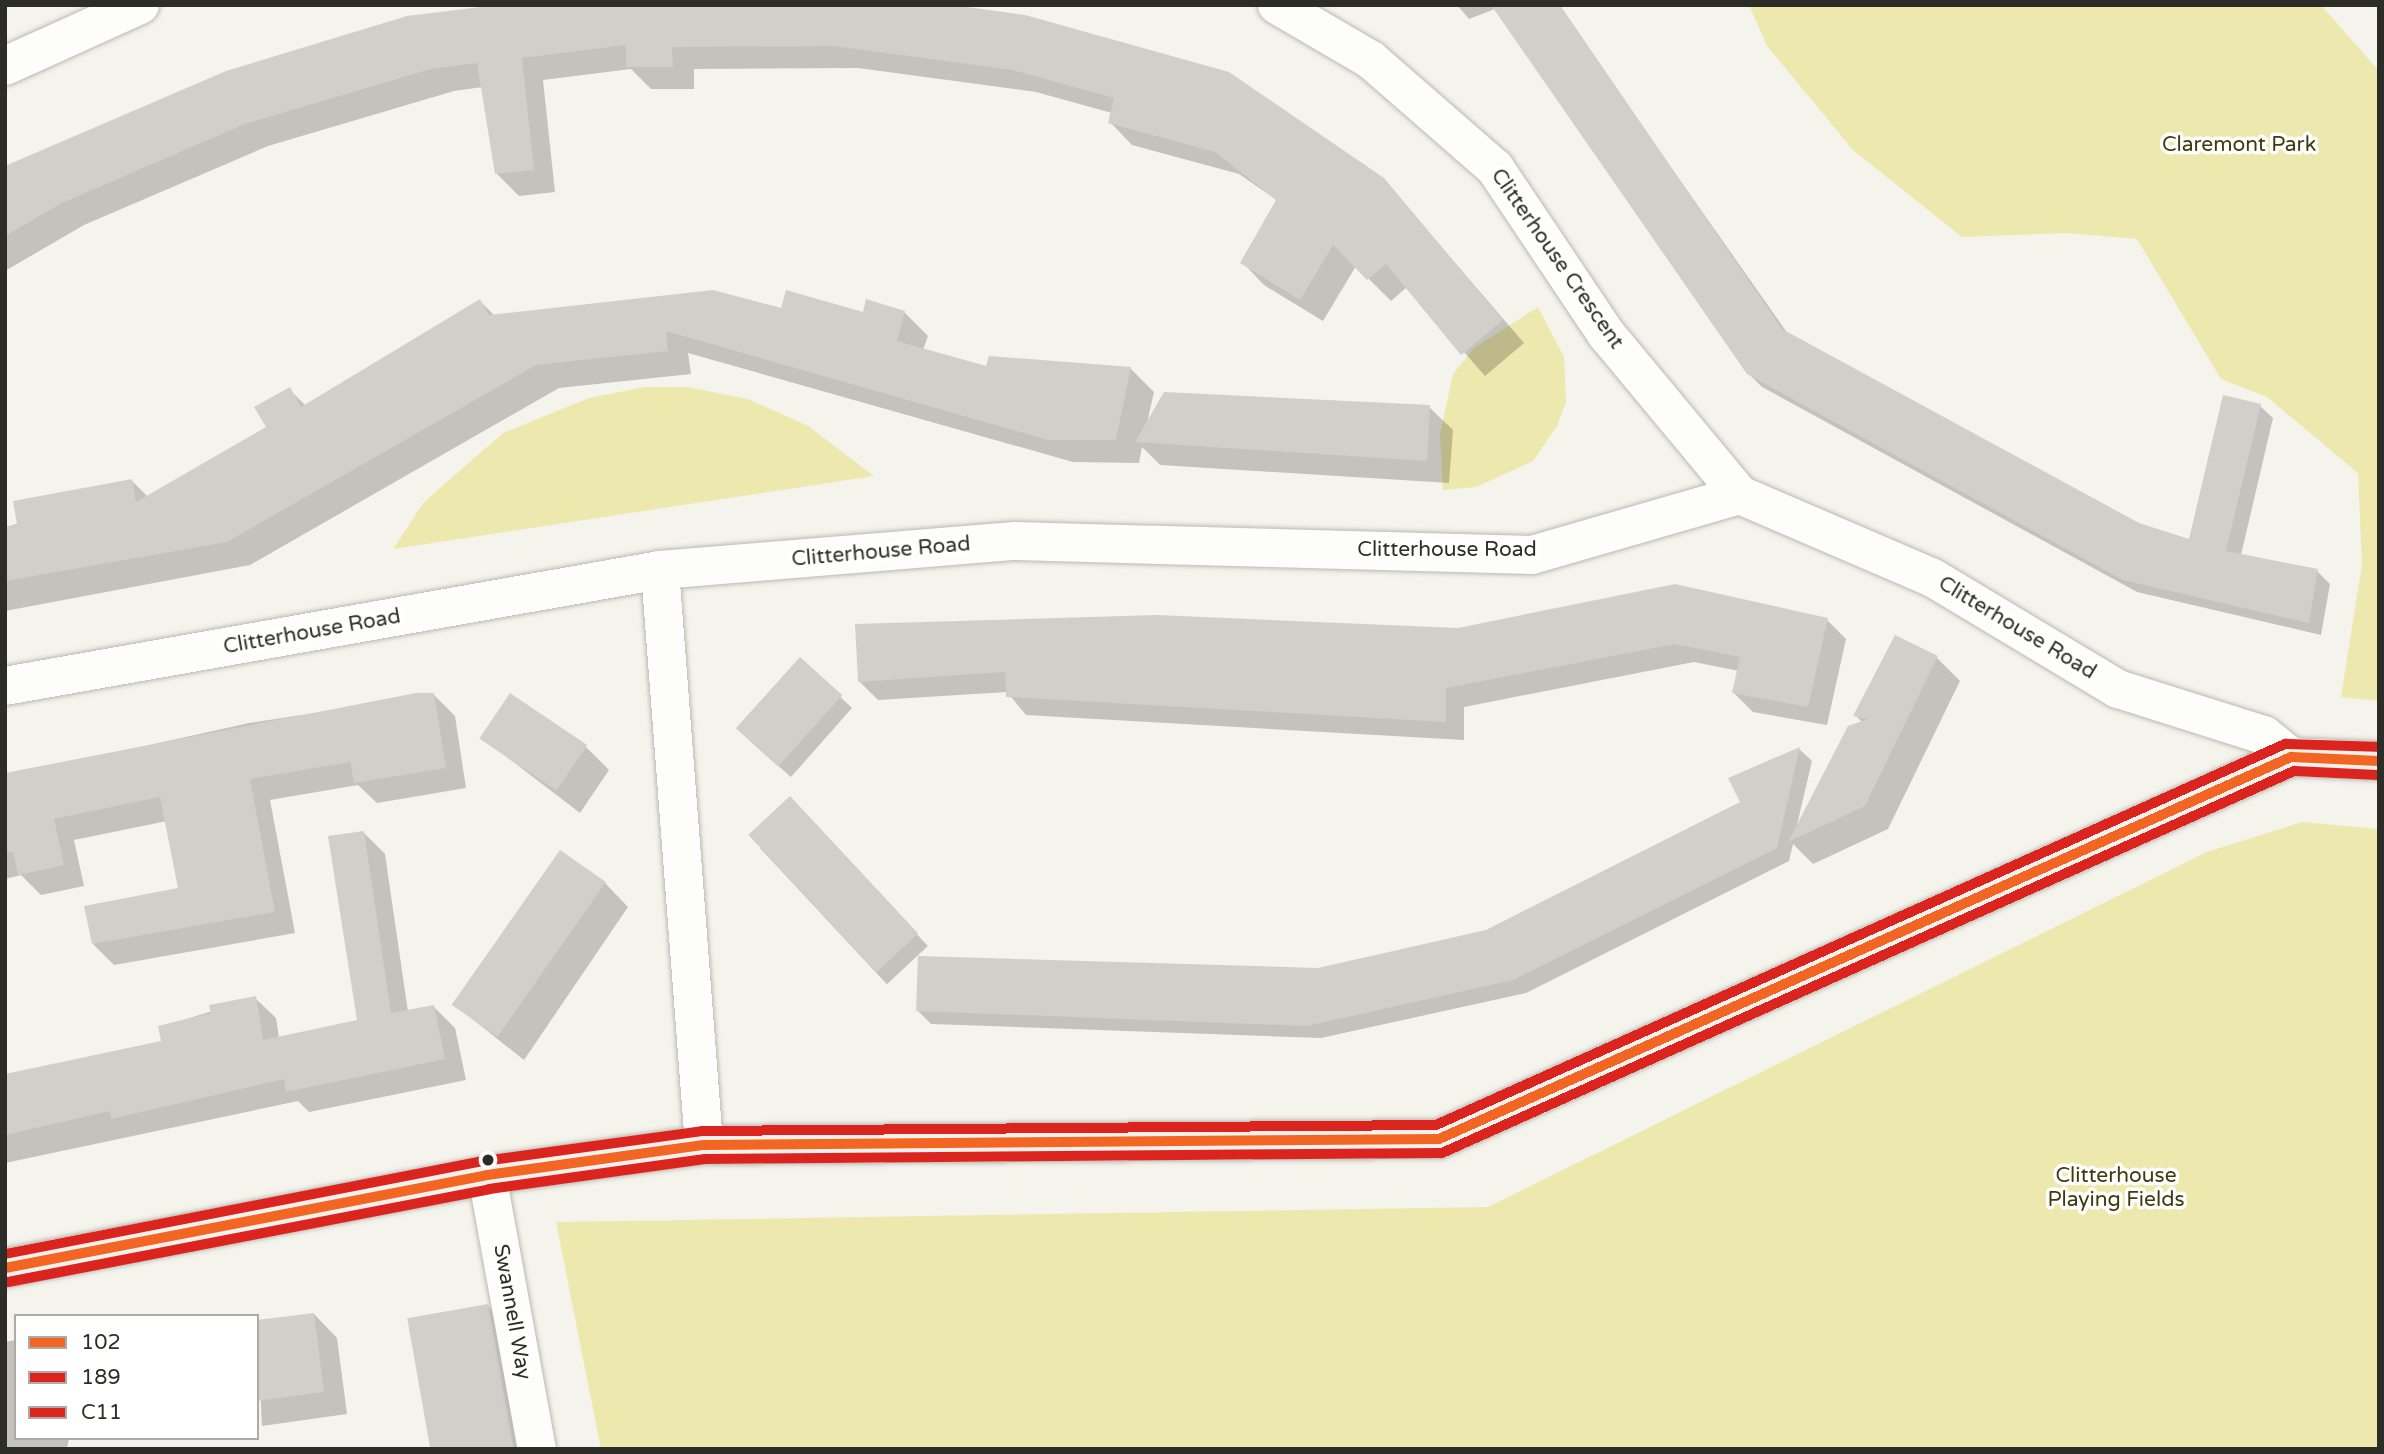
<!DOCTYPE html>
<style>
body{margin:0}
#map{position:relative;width:2384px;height:1454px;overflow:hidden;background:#f4f3ec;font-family:"Varela Round",sans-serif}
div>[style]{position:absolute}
.green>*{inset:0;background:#ede8ad}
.shadow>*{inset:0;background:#0003;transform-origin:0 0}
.building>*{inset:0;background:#d0cfca;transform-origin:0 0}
.roads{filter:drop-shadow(0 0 2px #bab9b3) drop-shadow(0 0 2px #bab9b3)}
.street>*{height:38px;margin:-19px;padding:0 19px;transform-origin:19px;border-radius:19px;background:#fdfdfc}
.secondary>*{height:38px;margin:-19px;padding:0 19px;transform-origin:19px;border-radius:19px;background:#f2f1ed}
.bus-1>*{height:10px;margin:-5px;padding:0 5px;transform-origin:5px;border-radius:5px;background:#f26522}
.bus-2>*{height:10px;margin:-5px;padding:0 5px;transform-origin:5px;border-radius:5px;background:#dc241f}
.bus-3>*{height:10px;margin:-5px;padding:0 5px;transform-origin:5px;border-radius:5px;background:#dc241f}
.dots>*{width:19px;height:19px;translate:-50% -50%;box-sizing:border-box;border:4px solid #fff;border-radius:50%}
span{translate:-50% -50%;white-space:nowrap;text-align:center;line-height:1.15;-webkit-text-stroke:7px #fff;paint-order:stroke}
.park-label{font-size:21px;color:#3f3b0d}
.street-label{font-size:21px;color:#2d2d28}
.frame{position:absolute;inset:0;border:7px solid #2d2d28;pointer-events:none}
.legend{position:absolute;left:14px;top:1314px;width:245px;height:126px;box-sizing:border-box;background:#fff;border:2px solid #ababa9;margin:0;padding:9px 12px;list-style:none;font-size:21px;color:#2d2d28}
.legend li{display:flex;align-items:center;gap:14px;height:35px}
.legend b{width:35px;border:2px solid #ababa9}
</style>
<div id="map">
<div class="green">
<i style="clip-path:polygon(1749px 5px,2321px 5px,2379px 71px,2379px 701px,2341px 697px,2362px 564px,2358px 473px,2267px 397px,2221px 379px,2137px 239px,2067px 233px,1962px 237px,1853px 150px,1767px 46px)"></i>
<i style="clip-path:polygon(1538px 307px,1564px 357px,1566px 402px,1557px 426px,1533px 461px,1476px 487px,1443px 490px,1440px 435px,1453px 374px,1474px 348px)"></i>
<i style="clip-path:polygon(645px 387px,687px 387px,748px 399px,808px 426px,874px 476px,393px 549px,424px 502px,503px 433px,589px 398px)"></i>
<i style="clip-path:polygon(2302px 822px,2379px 829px,2379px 1449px,601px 1449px,556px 1222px,1488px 1207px,2207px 852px)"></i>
</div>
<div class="shadow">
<i style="clip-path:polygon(940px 5px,1383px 179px,1524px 343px,1485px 376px,1407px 287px,1391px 301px,1356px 266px,1323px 321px,1264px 285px,1242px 262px,1278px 201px,1239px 174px,1132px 145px,1110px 122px,1112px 113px,1036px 92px,858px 68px,694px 69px,694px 89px,651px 89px,631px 69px,543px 80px,555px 192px,519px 196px,497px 174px,483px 87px,454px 91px,268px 146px,84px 225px,5px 271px,5px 173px,225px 73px)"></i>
<i style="clip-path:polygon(1457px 5px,1505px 5px,1469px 19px)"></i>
<i style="clip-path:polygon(1569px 22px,1788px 334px,2138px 525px,2190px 541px,2260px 406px,2273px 418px,2241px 555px,2317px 571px,2330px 584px,2321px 635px,2137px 592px,1762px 387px,1748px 373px)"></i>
<i style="clip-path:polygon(480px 301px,495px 316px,904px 312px,928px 336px,923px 350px,987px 369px,1130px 368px,1154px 392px,1147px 423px,1429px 407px,1453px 430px,1449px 483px,1160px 465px,1142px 447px,1139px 463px,1073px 462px,688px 353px,691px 374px,559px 388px,250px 565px,5px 611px,5px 528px,131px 480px,148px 497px,269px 427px,289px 389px,306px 406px)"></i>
<i style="clip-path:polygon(1827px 620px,1846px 639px,1827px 725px,1753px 712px,1734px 693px,1739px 671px,1694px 662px,1464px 707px,1464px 740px,1026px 715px,1007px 692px,878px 700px,859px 681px,1458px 630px)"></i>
<i style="clip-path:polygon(1937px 658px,1960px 681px,1888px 829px,1813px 864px,1793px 844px,1789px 861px,1526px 993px,1321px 1038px,931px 1024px,918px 1011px,1319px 970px,1487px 932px,1742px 803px,1799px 749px,1812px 761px,1797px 825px,1863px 723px,1855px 715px)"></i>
<i style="clip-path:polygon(800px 659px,852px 708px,791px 777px,750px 741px)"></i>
<i style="clip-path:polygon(434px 695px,455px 716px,466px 788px,377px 803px,358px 785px,270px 800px,295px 933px,114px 965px,93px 944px,180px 889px,167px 821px,74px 840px,84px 886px,41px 895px,21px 875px,5px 879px,5px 777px,249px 723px)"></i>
<i style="clip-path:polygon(482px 738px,586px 747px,609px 770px,580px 813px)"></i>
<i style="left:801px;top:810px;width:186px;height:56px;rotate:47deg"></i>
<i style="clip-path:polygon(364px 833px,385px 854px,408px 1012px,434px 1007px,455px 1028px,466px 1080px,309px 1112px,298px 1101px,5px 1163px,5px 1077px,163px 1042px,160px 1027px,255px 998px,276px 1018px,279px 1038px,359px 1022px)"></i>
<i style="clip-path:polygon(605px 883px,628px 907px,524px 1060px,456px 1006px)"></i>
<i style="clip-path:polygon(488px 1306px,522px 1340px,540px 1449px,433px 1449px)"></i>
<i style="clip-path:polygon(314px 1314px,337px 1338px,347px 1414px,262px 1426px,257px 1322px)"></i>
<i style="clip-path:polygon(16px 1340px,16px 1438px,69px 1438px,67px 1449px,5px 1449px,5px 1342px)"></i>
</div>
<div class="building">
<i style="clip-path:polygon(497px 5px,952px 5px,1025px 15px,1229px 72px,1384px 178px,1503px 320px,1461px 355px,1386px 264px,1367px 280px,1333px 245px,1300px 300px,1240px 263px,1276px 200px,1215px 152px,1108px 123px,1114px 98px,1012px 70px,834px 46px,672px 47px,673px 67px,626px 67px,626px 45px,522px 58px,534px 170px,495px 174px,477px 63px,431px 69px,245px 124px,62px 203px,5px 236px,5px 166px,226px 71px,407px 16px)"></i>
<i style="clip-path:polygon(1491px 5px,1560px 5px,1782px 329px,2139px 523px,2189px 539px,2223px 395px,2261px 404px,2226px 551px,2318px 569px,2309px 623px,2123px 580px,1747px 374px)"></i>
<i style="clip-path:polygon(713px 290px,781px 308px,786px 290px,863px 312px,866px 299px,905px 311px,897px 341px,986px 366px,989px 356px,1131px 367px,1116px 440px,1048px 440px,666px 331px,668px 351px,536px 365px,227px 542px,5px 581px,5px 527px,17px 524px,13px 501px,132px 479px,136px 502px,266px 427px,254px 407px,290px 387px,301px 407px,480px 299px,489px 315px)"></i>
<i style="clip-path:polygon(1164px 392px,1430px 405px,1427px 461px,1135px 442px)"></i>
<i style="clip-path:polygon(1675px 584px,1828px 618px,1808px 707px,1732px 693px,1740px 657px,1675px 644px,1446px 688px,1446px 722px,1006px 697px,1005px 672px,858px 682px,855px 624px,1157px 615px,1458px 628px)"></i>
<i style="clip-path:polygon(1895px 635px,1938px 656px,1865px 806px,1788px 842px,1848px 726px,1868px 719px,1853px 716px)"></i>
<i style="left:800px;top:657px;width:57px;height:96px;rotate:42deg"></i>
<i style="clip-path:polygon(416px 693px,434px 693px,446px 768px,354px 783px,350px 762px,250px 779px,275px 912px,92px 944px,84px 906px,178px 888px,160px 797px,54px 819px,64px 865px,18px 875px,13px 852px,5px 853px,5px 773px)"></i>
<i style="left:510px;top:693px;width:93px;height:55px;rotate:34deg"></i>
<i style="clip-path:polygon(1800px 747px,1777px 848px,1513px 980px,1307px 1026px,916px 1011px,918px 956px,1318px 968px,1486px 930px,1740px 802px,1728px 778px)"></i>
<i style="left:790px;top:796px;width:188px;height:57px;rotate:47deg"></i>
<i style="clip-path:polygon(364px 831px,391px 1013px,434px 1005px,445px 1059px,286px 1092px,284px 1079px,111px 1119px,110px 1111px,5px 1135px,5px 1074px,161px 1041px,158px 1026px,211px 1013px,209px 1005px,256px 996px,263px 1040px,357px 1020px,328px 836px)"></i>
<i style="left:560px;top:850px;width:56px;height:189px;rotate:35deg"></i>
<i style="left:488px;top:1304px;width:147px;height:82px;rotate:80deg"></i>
<i style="clip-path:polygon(314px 1313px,324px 1392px,257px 1401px,257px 1320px)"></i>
</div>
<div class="roads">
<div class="street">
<i style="left:1277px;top:5px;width:109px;rotate:30.3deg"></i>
<i style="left:1371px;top:60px;width:164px;rotate:41.1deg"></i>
<i style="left:1495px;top:168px;width:201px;rotate:56.2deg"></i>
<i style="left:1607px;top:335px;width:208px;rotate:50.3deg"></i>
<i style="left:5px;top:66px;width:148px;rotate:-24.3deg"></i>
<i style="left:660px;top:570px;width:577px;rotate:85.62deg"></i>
<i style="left:5px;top:686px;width:665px;rotate:-10.04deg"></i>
<i style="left:660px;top:570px;width:356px;rotate:-4.7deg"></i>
<i style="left:1015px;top:541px;width:517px;rotate:1.55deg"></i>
<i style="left:1532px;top:555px;width:216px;rotate:-16.1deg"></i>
<i style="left:1740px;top:495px;width:210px;rotate:23.3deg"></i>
<i style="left:1933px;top:578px;width:216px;rotate:31deg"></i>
<i style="left:2118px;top:689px;width:153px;rotate:17.5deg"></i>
<i style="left:2264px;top:735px;width:35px;rotate:39deg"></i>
<i style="left:487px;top:1175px;width:279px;rotate:79.7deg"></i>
</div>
<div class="secondary">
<i style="left:5px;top:1268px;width:491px;rotate:-10.9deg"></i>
<i style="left:487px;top:1175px;width:219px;rotate:-7.9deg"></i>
<i style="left:704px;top:1145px;width:735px;rotate:-0.47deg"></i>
<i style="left:1439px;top:1139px;width:934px;rotate:-24.15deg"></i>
<i style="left:2291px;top:757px;width:88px;rotate:2.6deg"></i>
</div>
</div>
<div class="bus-1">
<i style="left:5px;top:1268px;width:491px;rotate:-10.9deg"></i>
<i style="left:487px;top:1175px;width:219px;rotate:-7.9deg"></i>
<i style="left:704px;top:1145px;width:735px;rotate:-0.47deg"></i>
<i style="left:1439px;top:1139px;width:934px;rotate:-24.15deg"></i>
<i style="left:2291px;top:757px;width:88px;rotate:2.6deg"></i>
</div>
<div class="bus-2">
<i style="left:8px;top:1282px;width:490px;rotate:-10.9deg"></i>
<i style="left:489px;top:1189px;width:218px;rotate:-7.9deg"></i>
<i style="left:705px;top:1159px;width:737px;rotate:-0.47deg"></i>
<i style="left:1442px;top:1153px;width:934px;rotate:-24.15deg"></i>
<i style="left:2294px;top:771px;width:84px;rotate:2.7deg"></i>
</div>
<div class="bus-3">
<i style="left:5px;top:1254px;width:488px;rotate:-11deg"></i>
<i style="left:484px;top:1161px;width:220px;rotate:-7.8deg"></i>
<i style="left:702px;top:1131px;width:734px;rotate:-0.47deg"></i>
<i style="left:1436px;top:1125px;width:931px;rotate:-24.17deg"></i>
<i style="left:2285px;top:744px;width:94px;rotate:1.8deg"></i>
</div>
<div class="dots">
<i style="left:488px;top:1160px;background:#2d2d28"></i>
</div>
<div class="park-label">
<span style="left:2239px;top:145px">Claremont Park</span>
<span style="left:2116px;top:1188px">Clitterhouse<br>Playing Fields</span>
</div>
<div class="street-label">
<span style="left:1557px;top:259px;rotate:55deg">Clitterhouse Crescent</span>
<span style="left:1447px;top:550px">Clitterhouse Road</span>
<span style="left:881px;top:552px;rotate:-5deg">Clitterhouse Road</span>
<span style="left:2017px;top:628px;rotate:31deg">Clitterhouse Road</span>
<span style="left:312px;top:632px;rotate:-10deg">Clitterhouse Road</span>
<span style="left:512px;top:1312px;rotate:80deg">Swannell Way</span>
</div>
<div class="frame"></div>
<ul class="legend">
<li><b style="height:9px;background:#f26522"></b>102</li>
<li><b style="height:9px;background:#dc241f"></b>189</li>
<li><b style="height:9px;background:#dc241f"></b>C11</li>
</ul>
</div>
